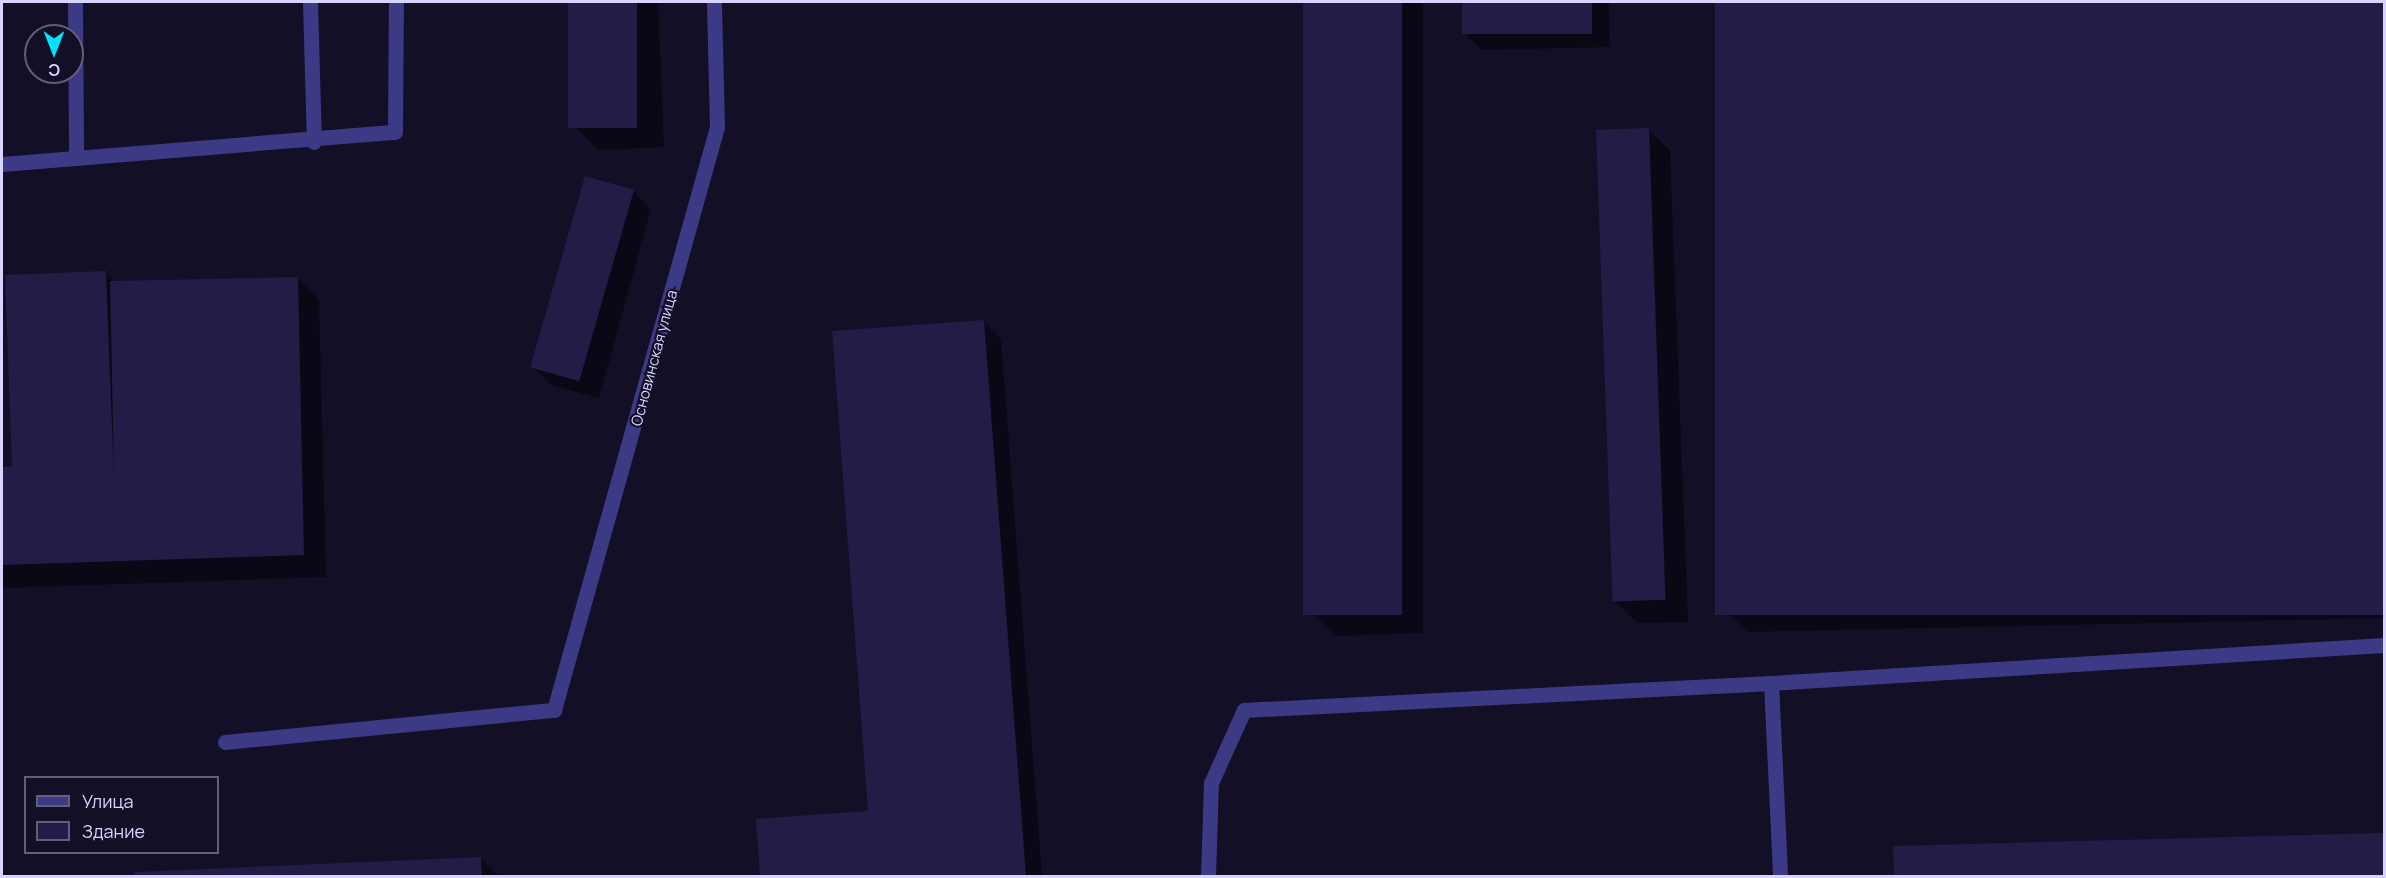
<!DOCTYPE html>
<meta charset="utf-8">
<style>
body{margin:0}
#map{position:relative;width:2386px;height:878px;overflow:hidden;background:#130f26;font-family:Manrope,sans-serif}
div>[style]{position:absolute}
.shadow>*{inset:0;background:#0007}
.building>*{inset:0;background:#241b47;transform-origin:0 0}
.lane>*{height:15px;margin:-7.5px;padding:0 7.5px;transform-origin:7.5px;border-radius:7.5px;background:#3d3a85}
.street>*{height:15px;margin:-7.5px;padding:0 7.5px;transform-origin:7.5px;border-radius:7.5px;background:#3d3a85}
span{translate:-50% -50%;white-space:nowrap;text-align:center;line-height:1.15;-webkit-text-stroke:4.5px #130f26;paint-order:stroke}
.street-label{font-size:15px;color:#d9d4ff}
.frame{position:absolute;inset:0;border:3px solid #d9d4ff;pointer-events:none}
.legend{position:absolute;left:24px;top:776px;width:195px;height:78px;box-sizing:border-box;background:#130f26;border:2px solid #625e7d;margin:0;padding:8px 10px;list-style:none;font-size:18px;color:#d9d4ff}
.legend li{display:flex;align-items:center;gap:12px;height:30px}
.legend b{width:30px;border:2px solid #625e7d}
.north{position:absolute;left:24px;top:24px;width:60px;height:60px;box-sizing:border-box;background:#130f26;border:2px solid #625e7d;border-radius:50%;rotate:180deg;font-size:16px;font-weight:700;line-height:24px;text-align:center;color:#d9d4ff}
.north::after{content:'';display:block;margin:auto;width:21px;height:27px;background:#00e5ff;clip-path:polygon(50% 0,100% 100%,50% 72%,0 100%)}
</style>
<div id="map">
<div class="shadow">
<i style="clip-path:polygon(570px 2px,658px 2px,664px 147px,598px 150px,576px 128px)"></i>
<i style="clip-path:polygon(1305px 2px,1423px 2px,1423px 633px,1337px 636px,1315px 614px)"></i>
<i style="clip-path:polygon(1464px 2px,1605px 2px,1609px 5px,1610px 47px,1482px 50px,1464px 33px)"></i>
<i style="clip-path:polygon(1716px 2px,2384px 2px,2384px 618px,1747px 632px,1729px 614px)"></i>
<i style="clip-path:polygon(1648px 129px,1670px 151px,1688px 622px,1637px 623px,1615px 601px)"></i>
<i style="clip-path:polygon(633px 191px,651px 209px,599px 398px,551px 385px,534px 368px)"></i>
<i style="clip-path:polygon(106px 273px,116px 283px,297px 278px,319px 300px,326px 577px,2px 588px,2px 469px,13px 468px)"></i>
<i style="clip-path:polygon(983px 321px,1001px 339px,1042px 876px,762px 876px,758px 821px,870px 812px)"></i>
<i style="clip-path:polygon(2384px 835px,2384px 876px,1896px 876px,1895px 847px)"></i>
<i style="clip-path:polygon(481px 859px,498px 876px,136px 876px,136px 873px)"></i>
</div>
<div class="building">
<i style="left:568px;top:2px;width:69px;height:126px"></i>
<i style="left:1303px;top:2px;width:99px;height:613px"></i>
<i style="left:1462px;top:2px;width:130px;height:32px"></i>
<i style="left:1715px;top:2px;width:669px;height:613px"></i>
<i style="left:1649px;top:128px;width:472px;height:53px;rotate:88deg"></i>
<i style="left:585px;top:176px;width:51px;height:199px;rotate:16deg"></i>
<i style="clip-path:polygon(106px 271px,114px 477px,110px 281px,298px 277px,304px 555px,2px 565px,2px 467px,12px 467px,5px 275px)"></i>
<i style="clip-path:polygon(984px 320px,1026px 876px,760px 876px,756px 819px,868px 811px,832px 331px)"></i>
<i style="clip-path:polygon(2384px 833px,2384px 876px,1894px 876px,1893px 846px)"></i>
<i style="clip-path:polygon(481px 857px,482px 876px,135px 876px,135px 872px)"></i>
</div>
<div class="lane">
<i style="left:75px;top:2px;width:156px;rotate:89.6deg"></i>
<i style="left:310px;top:2px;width:140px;rotate:88.4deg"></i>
<i style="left:2px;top:164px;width:394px;rotate:-4.7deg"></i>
<i style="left:395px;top:132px;width:130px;rotate:-89.6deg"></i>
<i style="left:1771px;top:683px;width:193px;rotate:87.3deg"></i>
<i style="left:225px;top:742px;width:331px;rotate:-5.6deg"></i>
<i style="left:1208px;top:876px;width:93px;rotate:-88.2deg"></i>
<i style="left:1211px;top:783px;width:80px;rotate:-65.7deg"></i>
<i style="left:1244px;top:710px;width:528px;rotate:-2.93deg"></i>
<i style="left:1771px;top:683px;width:614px;rotate:-3.55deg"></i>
</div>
<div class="street">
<i style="left:554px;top:710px;width:605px;rotate:-74.38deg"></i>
<i style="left:717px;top:127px;width:125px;rotate:-91.4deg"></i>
</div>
<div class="street-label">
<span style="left:654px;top:358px;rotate:-75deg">Основинская улица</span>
</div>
<div class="frame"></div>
<ul class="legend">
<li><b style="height:8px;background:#3d3a85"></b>Улица</li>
<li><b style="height:16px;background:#241b47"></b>Здание</li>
</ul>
<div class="north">С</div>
</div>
